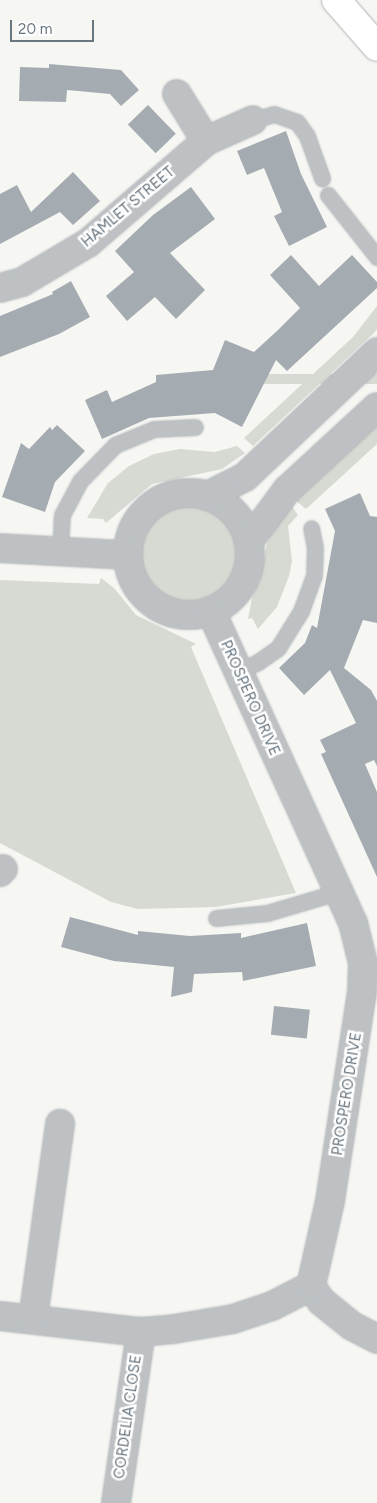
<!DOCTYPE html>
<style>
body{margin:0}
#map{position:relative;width:377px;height:1503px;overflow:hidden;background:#f6f6f3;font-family:Figtree,sans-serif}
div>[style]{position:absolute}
.green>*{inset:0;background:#d6dad3;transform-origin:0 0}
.round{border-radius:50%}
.building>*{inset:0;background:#a5acb1;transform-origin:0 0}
.roads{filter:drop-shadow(0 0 1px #b1b4b7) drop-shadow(0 0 1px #b1b4b7)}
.lane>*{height:15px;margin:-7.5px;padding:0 7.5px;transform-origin:7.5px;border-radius:7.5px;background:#bdc1c4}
.street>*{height:28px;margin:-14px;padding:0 14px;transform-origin:14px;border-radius:14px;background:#bdc1c4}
.street>.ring{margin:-14px;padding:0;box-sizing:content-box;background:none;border:28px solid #bdc1c4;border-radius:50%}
.highway>*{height:28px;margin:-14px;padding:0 14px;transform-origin:14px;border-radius:14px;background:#fff}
span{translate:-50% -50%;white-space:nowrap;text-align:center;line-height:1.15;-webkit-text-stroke:5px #fff;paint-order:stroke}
.street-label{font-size:15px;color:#697680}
.scale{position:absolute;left:10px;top:20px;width:84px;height:22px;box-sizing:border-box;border:2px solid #697680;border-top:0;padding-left:6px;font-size:15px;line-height:18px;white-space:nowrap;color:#697680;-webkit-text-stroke:4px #fff;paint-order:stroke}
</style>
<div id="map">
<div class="green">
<i style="clip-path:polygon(377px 306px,377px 329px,374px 333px,253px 446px,244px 438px,353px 337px)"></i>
<i style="left:377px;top:374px;width:10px;height:144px;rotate:90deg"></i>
<i style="clip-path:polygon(377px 426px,377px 444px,306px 509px,296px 501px)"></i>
<i style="clip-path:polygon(237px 446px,245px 453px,222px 469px,152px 484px,106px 523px,103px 519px,87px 518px,108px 483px,129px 466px,154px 454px,180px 449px,215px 452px)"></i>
<i class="round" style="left:137px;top:503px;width:100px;height:100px"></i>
<i style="clip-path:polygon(291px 505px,298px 515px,288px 526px,292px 561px,289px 576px,277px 607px,258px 629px,252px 618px,248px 619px,252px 598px,260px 581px,267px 542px)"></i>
<i style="clip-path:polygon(101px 578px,114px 588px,136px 615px,196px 644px,191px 647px,296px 893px,216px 907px,138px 909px,111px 902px,0 843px,0 580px,99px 584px)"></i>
</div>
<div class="building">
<i style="clip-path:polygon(49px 64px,121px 70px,139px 90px,121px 106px,110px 94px,67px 90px,66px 102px,19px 101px,20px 67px,49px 68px)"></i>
<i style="left:148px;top:105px;width:40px;height:28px;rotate:46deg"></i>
<i style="clip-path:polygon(286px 131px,301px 174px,327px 227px,289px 246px,274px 216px,282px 212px,264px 168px,247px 175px,237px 151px)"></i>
<i style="clip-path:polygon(73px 172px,100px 201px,73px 225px,60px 212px,0 244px,0 194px,17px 185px,31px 212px)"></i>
<i style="clip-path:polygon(191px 187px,215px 219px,170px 253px,205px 290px,176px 319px,155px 297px,127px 321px,106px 296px,134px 272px,115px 251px,153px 215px)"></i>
<i style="clip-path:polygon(291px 255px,319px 286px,352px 255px,377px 282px,377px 288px,287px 371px,276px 360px,242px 427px,215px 413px,149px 418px,102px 439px,85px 400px,107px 390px,112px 402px,156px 382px,156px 375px,213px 370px,225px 340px,254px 352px,278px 330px,300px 308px,270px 275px)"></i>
<i style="clip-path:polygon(71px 281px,90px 317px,59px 334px,0 357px,0 316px,53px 294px,52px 292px)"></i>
<i style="clip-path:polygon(57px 425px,85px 451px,55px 482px,45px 512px,2px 497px,21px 443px,29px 449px,50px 427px,52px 430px)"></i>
<i style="clip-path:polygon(360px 493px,370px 516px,377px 517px,377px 623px,363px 620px,344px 668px,371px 690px,377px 701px,377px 766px,374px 760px,365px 764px,377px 792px,377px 877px,321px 754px,326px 752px,320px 740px,356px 723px,330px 670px,304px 695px,279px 668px,305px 643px,312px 625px,317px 628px,335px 531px,325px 509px)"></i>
<i style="clip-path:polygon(70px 917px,138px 935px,138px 931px,190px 936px,241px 933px,241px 938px,307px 923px,316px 966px,243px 981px,242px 972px,194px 974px,192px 992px,171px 997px,174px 967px,114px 961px,61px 947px)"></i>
<i style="left:274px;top:1006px;width:36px;height:29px;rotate:6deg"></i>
</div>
<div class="roads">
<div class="lane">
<i style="left:253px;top:120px;width:22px;rotate:-16deg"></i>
<i style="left:274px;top:114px;width:24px;rotate:19deg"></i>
<i style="left:297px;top:122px;width:17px;rotate:54deg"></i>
<i style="left:307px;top:136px;width:45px;rotate:70.3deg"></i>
<i style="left:328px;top:195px;width:79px;rotate:51.7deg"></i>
<i style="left:60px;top:551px;width:36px;rotate:-87deg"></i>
<i style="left:62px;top:515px;width:38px;rotate:-62deg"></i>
<i style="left:80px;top:481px;width:50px;rotate:-45.8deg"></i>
<i style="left:115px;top:445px;width:42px;rotate:-22.3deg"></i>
<i style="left:154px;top:429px;width:41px;rotate:-2.8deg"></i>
<i style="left:238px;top:671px;width:22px;rotate:-24deg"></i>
<i style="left:258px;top:662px;width:24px;rotate:-35deg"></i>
<i style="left:278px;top:648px;width:44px;rotate:-58.1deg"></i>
<i style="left:301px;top:611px;width:38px;rotate:-70deg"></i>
<i style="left:314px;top:575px;width:27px;rotate:-88deg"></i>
<i style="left:315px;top:548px;width:20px;rotate:-101deg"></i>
<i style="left:216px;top:918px;width:51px;rotate:-5.6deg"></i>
<i style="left:267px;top:913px;width:74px;rotate:-16.5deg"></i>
</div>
<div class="street">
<i style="left:177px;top:94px;width:55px;rotate:58.3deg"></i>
<i style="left:0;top:288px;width:23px;rotate:-15deg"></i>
<i style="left:22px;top:282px;width:77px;rotate:-30.6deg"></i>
<i style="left:88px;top:243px;width:156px;rotate:-40.8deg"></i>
<i style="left:206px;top:141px;width:51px;rotate:-24.1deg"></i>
<i class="ring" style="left:128px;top:493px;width:94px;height:94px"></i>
<i style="left:207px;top:496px;width:42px;rotate:-26.6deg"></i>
<i style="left:245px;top:477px;width:182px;rotate:-43.4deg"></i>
<i style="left:249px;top:541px;width:64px;rotate:-53.3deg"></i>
<i style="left:287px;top:490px;width:122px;rotate:-42.7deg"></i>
<i style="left:0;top:548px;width:127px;rotate:3.2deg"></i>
<i style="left:0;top:872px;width:4px;rotate:-45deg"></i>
<i style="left:311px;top:1286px;width:18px;rotate:56deg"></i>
<i style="left:321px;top:1301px;width:40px;rotate:39deg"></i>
<i style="left:352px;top:1326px;width:28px;rotate:27deg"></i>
<i style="left:0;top:1316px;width:142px;rotate:6.5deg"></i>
<i style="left:141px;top:1332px;width:33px;rotate:-5deg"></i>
<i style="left:174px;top:1329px;width:60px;rotate:-9.6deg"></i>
<i style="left:233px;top:1319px;width:41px;rotate:-18.4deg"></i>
<i style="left:272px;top:1306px;width:44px;rotate:-27.1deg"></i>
<i style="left:311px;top:1286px;width:87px;rotate:-77.4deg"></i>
<i style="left:330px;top:1201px;width:211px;rotate:-81.3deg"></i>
<i style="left:362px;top:992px;width:29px;rotate:-88deg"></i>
<i style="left:363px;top:963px;width:41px;rotate:-104deg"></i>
<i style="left:353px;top:923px;width:343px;rotate:-114.5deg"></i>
<i style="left:33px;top:1319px;width:197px;rotate:-82.1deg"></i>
<i style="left:116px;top:1503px;width:173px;rotate:-81.7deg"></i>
</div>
<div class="highway">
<i style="left:336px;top:0;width:62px;rotate:48.9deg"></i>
</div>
</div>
<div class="street-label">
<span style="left:128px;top:207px;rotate:-40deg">HAMLET STREET</span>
<span style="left:250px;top:698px;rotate:66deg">PROSPERO DRIVE</span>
<span style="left:347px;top:1094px;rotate:-81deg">PROSPERO DRIVE</span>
<span style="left:128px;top:1417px;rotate:-82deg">CORDELIA CLOSE</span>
</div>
<div class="scale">20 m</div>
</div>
